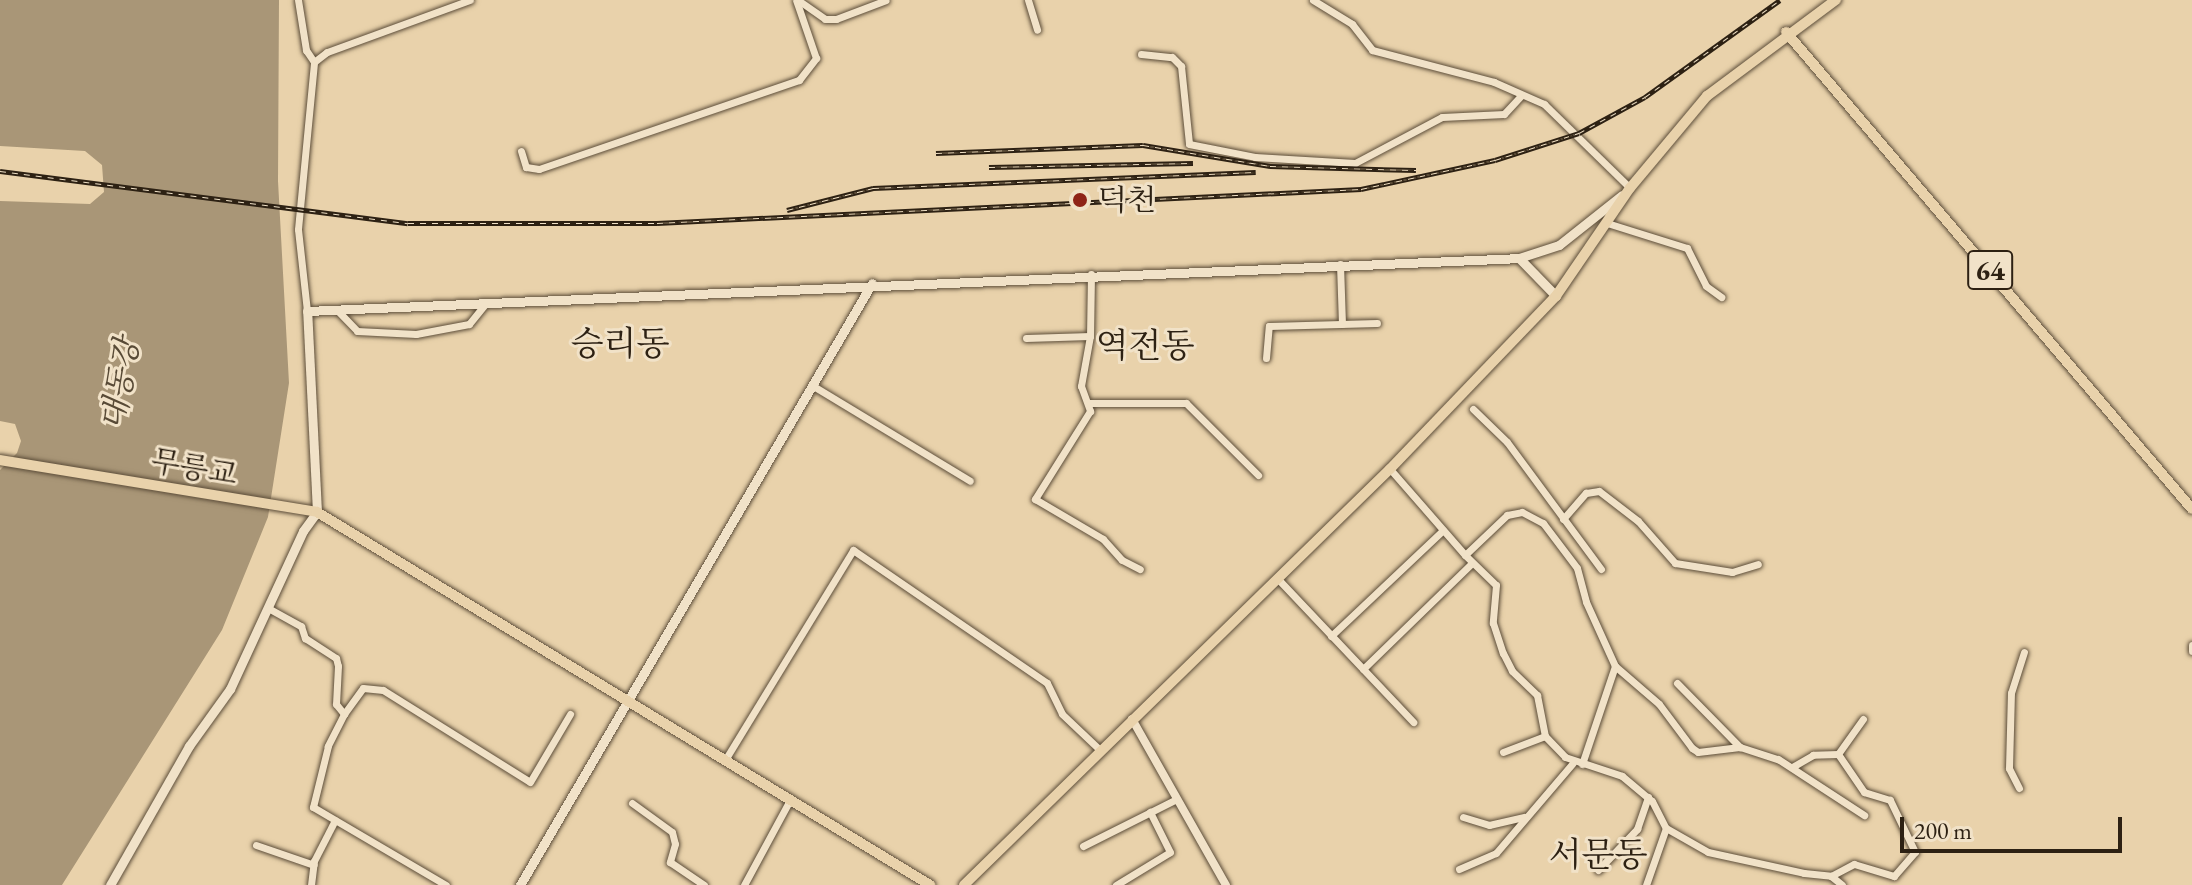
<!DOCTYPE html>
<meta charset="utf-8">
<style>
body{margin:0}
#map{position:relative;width:2192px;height:885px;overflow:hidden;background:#e9d2ab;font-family:"EB Garamond","Noto Serif KR",serif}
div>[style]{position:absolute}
.water>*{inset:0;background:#a99677}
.roads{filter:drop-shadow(0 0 2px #5c4d39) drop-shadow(0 0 2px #5c4d39)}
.minor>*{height:7px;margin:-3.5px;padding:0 3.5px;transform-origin:3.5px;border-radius:3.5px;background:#f1e2c8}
.tertiary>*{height:8px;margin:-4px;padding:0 4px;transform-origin:4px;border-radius:4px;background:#f1e2c8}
.secondary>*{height:9px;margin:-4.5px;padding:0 4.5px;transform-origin:4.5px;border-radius:4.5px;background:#f1e2c8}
.primary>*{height:10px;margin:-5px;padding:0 5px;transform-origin:5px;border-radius:5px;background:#e9d2ab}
.rail>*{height:5px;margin-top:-2.5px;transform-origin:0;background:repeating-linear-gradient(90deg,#f1e2c8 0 6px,#2d2113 0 12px);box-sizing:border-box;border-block:2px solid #2d2113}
.dots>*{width:22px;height:22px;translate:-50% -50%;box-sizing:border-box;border:4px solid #f1e2c8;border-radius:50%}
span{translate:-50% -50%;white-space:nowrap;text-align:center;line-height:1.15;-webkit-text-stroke:6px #f1e2c8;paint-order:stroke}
.shield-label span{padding:2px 6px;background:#f1e2c8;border:2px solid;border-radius:6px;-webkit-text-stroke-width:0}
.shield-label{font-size:28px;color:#2d2113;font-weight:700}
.poi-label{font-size:30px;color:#2d2113}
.left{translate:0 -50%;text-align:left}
.street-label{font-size:30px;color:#2d2113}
.water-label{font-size:32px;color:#584a36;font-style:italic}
.quarter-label{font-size:34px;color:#2d2113}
.scale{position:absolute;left:1900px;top:817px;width:222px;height:36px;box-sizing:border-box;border:4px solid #2d2113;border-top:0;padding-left:10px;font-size:24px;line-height:28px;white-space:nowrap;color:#2d2113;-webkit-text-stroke:6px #f1e2c8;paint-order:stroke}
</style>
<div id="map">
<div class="water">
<i style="clip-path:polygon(0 0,279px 0,278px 181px,289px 383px,268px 517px,222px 630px,62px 885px,0 885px,0 470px,17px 453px,21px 441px,15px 424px,0 421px,0 201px,90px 204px,104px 192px,102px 165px,85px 151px,0 146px)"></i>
</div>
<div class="roads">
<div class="minor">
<i style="left:298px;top:0;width:51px;rotate:80.9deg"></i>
<i style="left:306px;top:50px;width:14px;rotate:56deg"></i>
<i style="left:798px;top:0;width:33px;rotate:35deg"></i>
<i style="left:825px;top:19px;width:11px"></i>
<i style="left:836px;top:19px;width:53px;rotate:-20.8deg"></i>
<i style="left:1028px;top:0;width:31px;rotate:73deg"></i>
<i style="left:1313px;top:0;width:46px;rotate:31.6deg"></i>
<i style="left:1352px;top:24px;width:33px;rotate:52deg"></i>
<i style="left:1372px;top:50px;width:126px;rotate:14.7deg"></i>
<i style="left:1494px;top:82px;width:55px;rotate:23.7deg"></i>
<i style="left:1544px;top:104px;width:120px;rotate:44.3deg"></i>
<i style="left:1141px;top:54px;width:31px;rotate:6deg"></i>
<i style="left:1172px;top:57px;width:13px;rotate:45deg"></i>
<i style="left:1181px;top:66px;width:78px;rotate:84.1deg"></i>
<i style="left:1189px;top:144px;width:67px;rotate:11.1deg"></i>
<i style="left:1255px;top:157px;width:100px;rotate:3.4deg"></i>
<i style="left:1355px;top:163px;width:98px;rotate:-27.9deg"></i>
<i style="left:1442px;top:117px;width:62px;rotate:-2.8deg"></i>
<i style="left:1504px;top:114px;width:26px;rotate:-47deg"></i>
<i style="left:521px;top:151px;width:17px;rotate:73deg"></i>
<i style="left:526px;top:167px;width:13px;rotate:9deg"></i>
<i style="left:539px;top:169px;width:275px;rotate:-18.9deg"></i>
<i style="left:799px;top:80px;width:28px;rotate:-52deg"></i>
<i style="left:816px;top:58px;width:61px;rotate:-109deg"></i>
<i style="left:1607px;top:223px;width:84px;rotate:17.4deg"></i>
<i style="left:1687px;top:248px;width:42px;rotate:63.4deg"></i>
<i style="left:1706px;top:286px;width:19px;rotate:36deg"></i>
<i style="left:1340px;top:264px;width:60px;rotate:88.1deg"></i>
<i style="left:1091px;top:274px;width:62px;rotate:90.9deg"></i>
<i style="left:1090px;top:336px;width:51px;rotate:100.2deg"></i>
<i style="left:1081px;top:386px;width:27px;rotate:70deg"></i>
<i style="left:1090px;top:411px;width:104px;rotate:122deg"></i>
<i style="left:1035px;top:499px;width:79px;rotate:30.5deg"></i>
<i style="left:1103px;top:539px;width:28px;rotate:48deg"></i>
<i style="left:1122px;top:560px;width:20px;rotate:27deg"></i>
<i style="left:337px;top:310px;width:29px;rotate:46deg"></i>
<i style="left:357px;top:331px;width:59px;rotate:2.9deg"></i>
<i style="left:416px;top:334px;width:54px;rotate:-10.7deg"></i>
<i style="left:469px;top:324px;width:27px;rotate:-51deg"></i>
<i style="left:307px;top:311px;width:82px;rotate:-96.3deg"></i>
<i style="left:298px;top:229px;width:168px;rotate:-84.5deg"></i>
<i style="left:314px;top:62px;width:16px;rotate:-38deg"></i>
<i style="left:327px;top:52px;width:152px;rotate:-20deg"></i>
<i style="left:1026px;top:338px;width:64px;rotate:-1.8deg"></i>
<i style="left:1266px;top:358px;width:32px;rotate:-85deg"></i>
<i style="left:1269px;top:326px;width:108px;rotate:-1.6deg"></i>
<i style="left:815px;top:387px;width:181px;rotate:31.2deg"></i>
<i style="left:1089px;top:403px;width:97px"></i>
<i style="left:1186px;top:403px;width:102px;rotate:45deg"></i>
<i style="left:1473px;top:409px;width:47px;rotate:44.1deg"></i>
<i style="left:1507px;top:442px;width:158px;rotate:53.5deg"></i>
<i style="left:1390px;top:469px;width:114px;rotate:48.9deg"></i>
<i style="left:1465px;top:555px;width:58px;rotate:-43.6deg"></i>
<i style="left:1507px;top:515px;width:15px;rotate:-11deg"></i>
<i style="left:1522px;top:512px;width:24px;rotate:28deg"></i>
<i style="left:1543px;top:523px;width:56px;rotate:52.9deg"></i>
<i style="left:1577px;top:568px;width:35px;rotate:75deg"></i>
<i style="left:1586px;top:602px;width:70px;rotate:65.6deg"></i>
<i style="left:1615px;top:666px;width:58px;rotate:40.8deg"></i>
<i style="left:1659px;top:704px;width:55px;rotate:53.1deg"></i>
<i style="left:1692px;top:748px;width:7px;rotate:34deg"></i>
<i style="left:1698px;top:752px;width:42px;rotate:-6.8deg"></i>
<i style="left:1740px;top:747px;width:40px;rotate:18deg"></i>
<i style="left:1778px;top:759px;width:103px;rotate:33.1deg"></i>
<i style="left:1563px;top:519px;width:35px;rotate:-49deg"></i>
<i style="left:1586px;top:493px;width:13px;rotate:-9deg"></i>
<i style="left:1599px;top:491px;width:49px;rotate:37.6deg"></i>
<i style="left:1638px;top:521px;width:56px;rotate:48.6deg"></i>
<i style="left:1675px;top:563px;width:58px;rotate:9deg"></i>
<i style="left:1732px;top:572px;width:27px;rotate:-17deg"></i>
<i style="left:1465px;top:555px;width:43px;rotate:44.1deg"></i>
<i style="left:1496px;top:585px;width:38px;rotate:95deg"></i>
<i style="left:1493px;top:623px;width:32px;rotate:72deg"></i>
<i style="left:1503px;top:653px;width:20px;rotate:63deg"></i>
<i style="left:1512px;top:671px;width:35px;rotate:44deg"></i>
<i style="left:1537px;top:695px;width:42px;rotate:79deg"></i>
<i style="left:1545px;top:736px;width:29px;rotate:46deg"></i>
<i style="left:1565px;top:757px;width:60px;rotate:18.4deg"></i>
<i style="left:1622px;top:776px;width:39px;rotate:40deg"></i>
<i style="left:1652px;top:801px;width:30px;rotate:63deg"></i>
<i style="left:1666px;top:828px;width:48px;rotate:29.7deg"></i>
<i style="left:1708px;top:852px;width:98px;rotate:12.3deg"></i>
<i style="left:1804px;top:873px;width:27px;rotate:6deg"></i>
<i style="left:1831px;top:876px;width:26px;rotate:-28deg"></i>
<i style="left:1854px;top:864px;width:42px;rotate:16.7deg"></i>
<i style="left:1894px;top:876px;width:32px;rotate:-49deg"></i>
<i style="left:1915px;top:852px;width:58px;rotate:-115.7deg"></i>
<i style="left:1890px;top:800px;width:27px;rotate:-163deg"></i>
<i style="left:1864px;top:792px;width:46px;rotate:-124.4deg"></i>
<i style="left:1838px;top:754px;width:25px;rotate:178deg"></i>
<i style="left:1813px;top:755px;width:24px;rotate:150deg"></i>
<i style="left:1278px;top:579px;width:197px;rotate:46.6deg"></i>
<i style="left:268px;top:608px;width:38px;rotate:29deg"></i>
<i style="left:301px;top:626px;width:13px;rotate:72deg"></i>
<i style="left:305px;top:638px;width:37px;rotate:33deg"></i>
<i style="left:336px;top:658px;width:8px;rotate:76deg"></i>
<i style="left:338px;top:666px;width:38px;rotate:93deg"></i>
<i style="left:336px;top:704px;width:13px;rotate:51deg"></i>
<i style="left:344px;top:714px;width:36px;rotate:117deg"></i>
<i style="left:328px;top:746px;width:63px;rotate:103.8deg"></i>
<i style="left:313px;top:807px;width:154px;rotate:30.4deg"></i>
<i style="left:1331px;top:636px;width:154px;rotate:-43.4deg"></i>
<i style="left:2192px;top:645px;width:6px;rotate:90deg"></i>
<i style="left:1363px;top:669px;width:152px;rotate:-44.2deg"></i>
<i style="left:1677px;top:683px;width:90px;rotate:45.5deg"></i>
<i style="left:344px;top:714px;width:32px;rotate:-54deg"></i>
<i style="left:363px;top:688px;width:20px;rotate:6deg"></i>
<i style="left:383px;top:690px;width:173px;rotate:32deg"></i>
<i style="left:530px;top:782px;width:79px;rotate:-59.5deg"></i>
<i style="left:1503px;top:752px;width:45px;rotate:-20.9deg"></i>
<i style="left:1838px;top:754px;width:43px;rotate:-54.5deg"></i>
<i style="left:725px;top:760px;width:246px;rotate:-58.6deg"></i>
<i style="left:853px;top:550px;width:235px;rotate:34.4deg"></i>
<i style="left:1047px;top:683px;width:34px;rotate:64deg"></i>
<i style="left:1062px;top:714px;width:52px;rotate:43.5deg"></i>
<i style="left:1582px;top:764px;width:103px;rotate:-71.4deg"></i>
<i style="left:2019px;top:788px;width:22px;rotate:-117deg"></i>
<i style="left:2009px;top:768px;width:75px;rotate:-88.5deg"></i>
<i style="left:2011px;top:693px;width:43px;rotate:-72.4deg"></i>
<i style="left:632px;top:803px;width:49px;rotate:35.9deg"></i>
<i style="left:672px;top:832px;width:12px;rotate:76deg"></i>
<i style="left:675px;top:844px;width:19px;rotate:106deg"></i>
<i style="left:670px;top:862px;width:41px;rotate:34.1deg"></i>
<i style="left:1463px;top:817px;width:27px;rotate:17deg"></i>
<i style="left:1489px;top:825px;width:36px;rotate:-13deg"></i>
<i style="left:256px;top:845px;width:61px;rotate:19deg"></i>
<i style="left:1083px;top:846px;width:105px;rotate:-26.6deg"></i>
<i style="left:1459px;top:869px;width:40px;rotate:-23.4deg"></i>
<i style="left:1496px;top:853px;width:118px;rotate:-49.5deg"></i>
<i style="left:1598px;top:870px;width:57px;rotate:-46.4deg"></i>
<i style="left:1637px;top:829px;width:34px;rotate:-71deg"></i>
<i style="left:1831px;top:876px;width:14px;rotate:39deg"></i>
<i style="left:311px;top:885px;width:24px;rotate:-83deg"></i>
<i style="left:314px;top:861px;width:46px;rotate:-62.9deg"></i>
<i style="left:744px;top:885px;width:97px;rotate:-61.6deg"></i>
<i style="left:1116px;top:885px;width:63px;rotate:-31.4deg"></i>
<i style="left:1170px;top:852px;width:45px;rotate:-116.6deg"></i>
<i style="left:1646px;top:885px;width:60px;rotate:-70.7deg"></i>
</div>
<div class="tertiary">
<i style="left:1132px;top:719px;width:191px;rotate:60.5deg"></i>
</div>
<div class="secondary">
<i style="left:1519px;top:258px;width:53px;rotate:45.8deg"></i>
<i style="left:110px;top:885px;width:160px;rotate:-60.4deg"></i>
<i style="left:189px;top:746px;width:70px;rotate:-54.3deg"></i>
<i style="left:230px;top:689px;width:174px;rotate:-65.2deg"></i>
<i style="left:303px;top:531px;width:24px;rotate:-54deg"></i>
<i style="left:317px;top:512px;width:201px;rotate:-92.8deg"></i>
<i style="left:307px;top:311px;width:1213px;rotate:-2.5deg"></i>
<i style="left:1519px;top:258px;width:42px;rotate:-18deg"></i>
<i style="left:1559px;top:245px;width:80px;rotate:-38.4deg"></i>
<i style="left:520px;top:885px;width:697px;rotate:-59.68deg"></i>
</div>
<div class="primary">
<i style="left:1786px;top:32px;width:626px;rotate:49.6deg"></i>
<i style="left:0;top:460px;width:321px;rotate:9.3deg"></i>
<i style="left:317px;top:512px;width:718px;rotate:31.32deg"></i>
<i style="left:964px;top:885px;width:595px;rotate:-44.32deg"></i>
<i style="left:1390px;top:469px;width:240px;rotate:-46.2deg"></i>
<i style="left:1556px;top:296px;width:131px;rotate:-55.6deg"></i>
<i style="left:1630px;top:188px;width:120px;rotate:-50.1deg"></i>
<i style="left:1707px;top:96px;width:161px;rotate:-36.7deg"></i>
</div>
</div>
<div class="rail">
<i style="left:936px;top:153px;width:207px;rotate:-2.2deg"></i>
<i style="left:1143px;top:145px;width:129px;rotate:9.4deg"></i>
<i style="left:1270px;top:166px;width:146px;rotate:1.6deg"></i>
<i style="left:989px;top:167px;width:204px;rotate:-1.1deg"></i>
<i style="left:0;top:171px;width:411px;rotate:7.3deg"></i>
<i style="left:408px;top:223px;width:249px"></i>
<i style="left:657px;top:223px;width:705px;rotate:-2.76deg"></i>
<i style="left:1361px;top:189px;width:137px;rotate:-12.2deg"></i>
<i style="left:1495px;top:160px;width:88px;rotate:-17.8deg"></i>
<i style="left:1579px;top:133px;width:75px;rotate:-28.6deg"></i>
<i style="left:1645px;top:97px;width:166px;rotate:-35.7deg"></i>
<i style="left:787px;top:210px;width:89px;rotate:-14.3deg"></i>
<i style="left:873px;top:188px;width:383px;rotate:-2.4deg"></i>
</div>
<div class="dots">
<i style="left:1080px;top:200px;background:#8f2418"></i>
</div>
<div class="shield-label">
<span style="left:1990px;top:270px">64</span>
</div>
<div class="poi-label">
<span class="left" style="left:1098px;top:200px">덕천</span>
</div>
<div class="street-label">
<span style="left:194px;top:468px;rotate:10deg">무릉교</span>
</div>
<div class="water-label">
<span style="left:120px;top:384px;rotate:-80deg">대동강</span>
</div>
<div class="quarter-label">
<span style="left:620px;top:344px">승리동</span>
<span style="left:1145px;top:346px">역전동</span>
<span style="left:1598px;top:855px">서문동</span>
</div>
<div class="scale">200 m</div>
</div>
